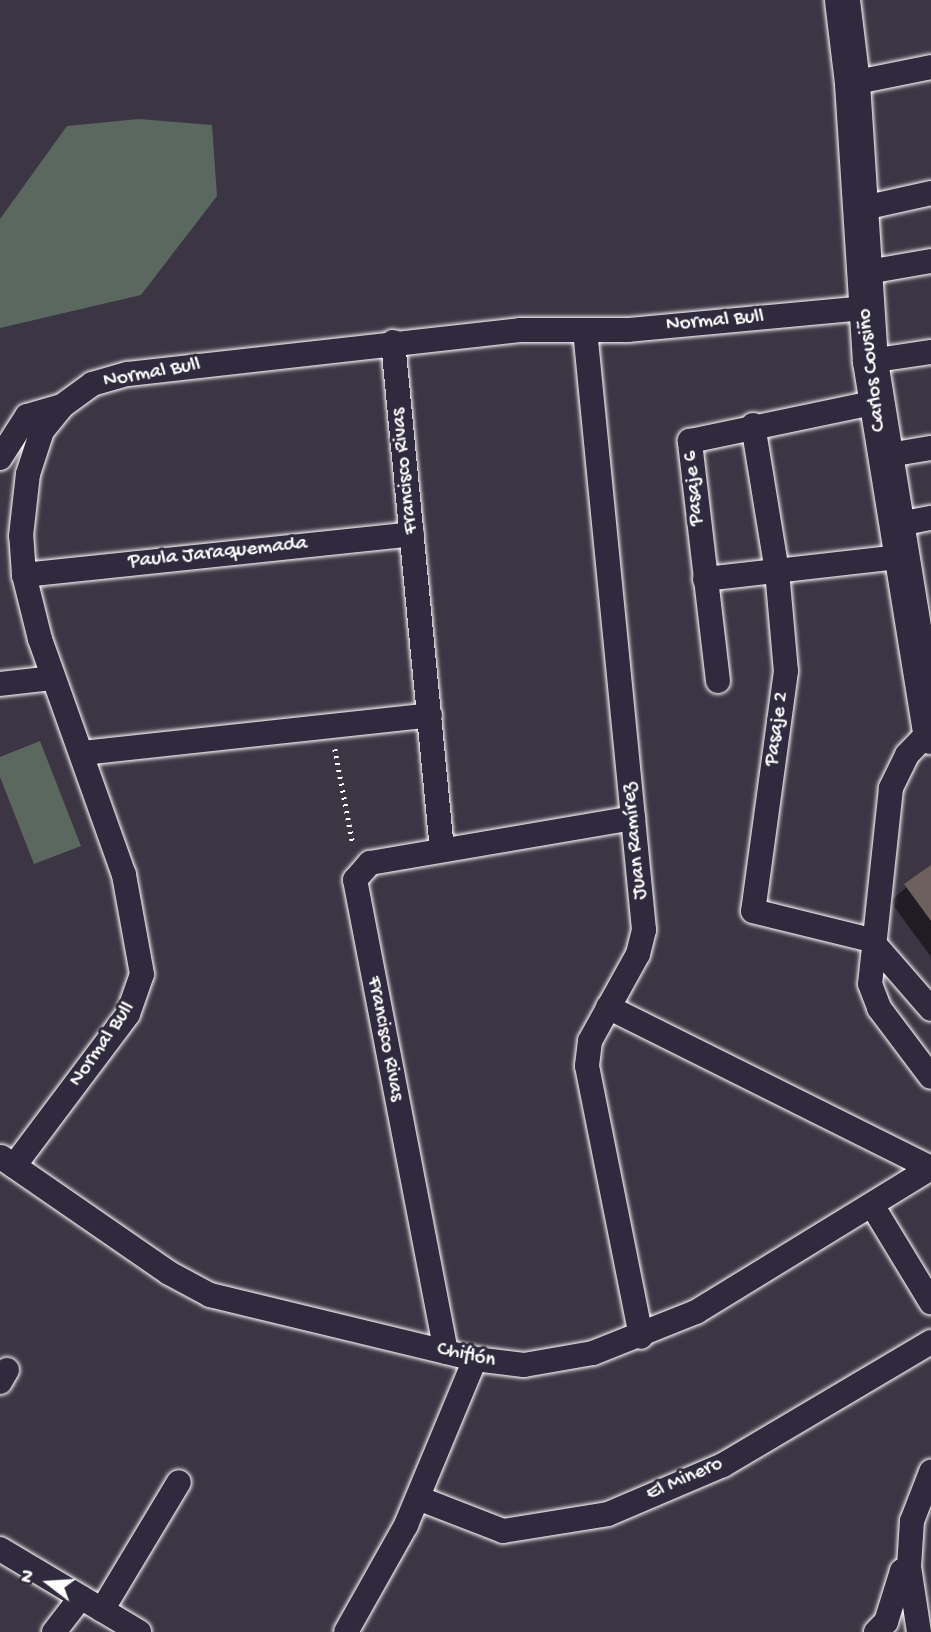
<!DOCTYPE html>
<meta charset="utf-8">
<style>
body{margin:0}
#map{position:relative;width:931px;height:1632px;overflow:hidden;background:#3c3543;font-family:"Gochi Hand",sans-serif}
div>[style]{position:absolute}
.green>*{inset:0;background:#5a685f}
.shadow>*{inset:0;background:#0007}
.building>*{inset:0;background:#6e605c}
.path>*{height:4.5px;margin-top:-2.25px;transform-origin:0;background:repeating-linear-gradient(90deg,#fff 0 2px,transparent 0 7px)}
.roads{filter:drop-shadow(0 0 2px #fff) drop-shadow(0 0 2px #fff)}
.minor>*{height:24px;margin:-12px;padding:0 12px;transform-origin:12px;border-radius:12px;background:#2f2a3d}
.secondary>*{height:35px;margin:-17.5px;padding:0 17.5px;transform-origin:17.5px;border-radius:17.5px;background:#2f2a3d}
span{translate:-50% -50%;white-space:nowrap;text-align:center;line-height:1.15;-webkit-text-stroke:6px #2f2a3d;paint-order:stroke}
.street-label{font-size:21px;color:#fff}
.north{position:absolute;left:14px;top:1548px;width:70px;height:70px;-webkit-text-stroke:5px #2f2a3d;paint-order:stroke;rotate:287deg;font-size:19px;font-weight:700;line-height:28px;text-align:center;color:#fff}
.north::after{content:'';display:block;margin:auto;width:24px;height:32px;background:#fff;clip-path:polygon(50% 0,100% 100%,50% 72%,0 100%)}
</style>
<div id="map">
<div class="green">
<i style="clip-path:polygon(139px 119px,212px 125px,217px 196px,141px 295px,0 328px,0 219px,67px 126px)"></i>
<i style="clip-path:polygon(40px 741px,81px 846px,34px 864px,0 777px,0 757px)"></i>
</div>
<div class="shadow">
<i style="clip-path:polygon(931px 867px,931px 957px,890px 901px)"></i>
</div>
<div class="building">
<i style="clip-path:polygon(931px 865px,931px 921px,904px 884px)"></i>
</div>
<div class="path">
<i style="left:335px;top:749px;width:97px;rotate:79.3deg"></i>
</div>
<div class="roads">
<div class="minor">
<i style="left:852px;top:83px;width:81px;rotate:-11.4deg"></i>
<i style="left:859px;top:209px;width:74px;rotate:-12.5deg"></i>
<i style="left:862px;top:273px;width:70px;rotate:-9.9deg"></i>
<i style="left:585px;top:330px;width:603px;rotate:84.38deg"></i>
<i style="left:644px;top:930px;width:25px;rotate:104deg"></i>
<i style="left:638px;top:954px;width:99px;rotate:118.9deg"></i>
<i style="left:590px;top:1041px;width:25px;rotate:97deg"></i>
<i style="left:587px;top:1066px;width:276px;rotate:78.7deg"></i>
<i style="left:393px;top:342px;width:510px;rotate:84.49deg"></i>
<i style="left:870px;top:361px;width:62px;rotate:-8.4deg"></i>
<i style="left:753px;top:425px;width:148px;rotate:80.7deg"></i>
<i style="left:777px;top:571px;width:100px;rotate:84.9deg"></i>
<i style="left:786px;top:671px;width:242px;rotate:97.8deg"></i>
<i style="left:753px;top:911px;width:122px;rotate:13.8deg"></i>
<i style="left:871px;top:940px;width:91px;rotate:49deg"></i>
<i style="left:883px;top:456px;width:49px;rotate:-9.5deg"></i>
<i style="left:0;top:458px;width:50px;rotate:-57.3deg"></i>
<i style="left:27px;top:416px;width:36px;rotate:-16deg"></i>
<i style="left:894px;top:525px;width:38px;rotate:-11deg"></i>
<i style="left:24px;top:575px;width:390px;rotate:-6deg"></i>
<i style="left:705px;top:579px;width:195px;rotate:-6.5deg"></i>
<i style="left:718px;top:681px;width:242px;rotate:-96.7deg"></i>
<i style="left:690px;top:441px;width:190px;rotate:-11.8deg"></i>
<i style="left:0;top:684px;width:53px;rotate:-6.5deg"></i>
<i style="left:930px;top:731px;width:33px;rotate:134deg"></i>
<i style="left:907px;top:755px;width:37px;rotate:116deg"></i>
<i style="left:891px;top:788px;width:197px;rotate:96.1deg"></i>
<i style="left:870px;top:984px;width:26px;rotate:69deg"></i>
<i style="left:879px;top:1008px;width:86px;rotate:53deg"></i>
<i style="left:83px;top:753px;width:349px;rotate:-6.2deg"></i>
<i style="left:608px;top:1007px;width:361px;rotate:26.5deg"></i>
<i style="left:1px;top:1157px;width:204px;rotate:34.6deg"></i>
<i style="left:169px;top:1273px;width:47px;rotate:28.2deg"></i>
<i style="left:210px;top:1295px;width:273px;rotate:13.6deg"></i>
<i style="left:475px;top:1359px;width:49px;rotate:7deg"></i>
<i style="left:524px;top:1365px;width:70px;rotate:-9.9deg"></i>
<i style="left:593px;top:1353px;width:111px;rotate:-21.7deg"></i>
<i style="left:696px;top:1312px;width:276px;rotate:-31.5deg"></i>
<i style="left:14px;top:1166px;width:190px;rotate:-53.1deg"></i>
<i style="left:128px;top:1014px;width:42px;rotate:-70.7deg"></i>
<i style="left:142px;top:974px;width:101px;rotate:-100.3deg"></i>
<i style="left:124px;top:875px;width:251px;rotate:-109.6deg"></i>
<i style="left:40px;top:639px;width:66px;rotate:-104deg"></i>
<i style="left:24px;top:575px;width:39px;rotate:-94deg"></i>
<i style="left:21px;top:536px;width:62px;rotate:-83.6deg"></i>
<i style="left:28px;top:474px;width:45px;rotate:-72deg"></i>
<i style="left:42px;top:431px;width:32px;rotate:-51deg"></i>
<i style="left:62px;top:406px;width:37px;rotate:-36deg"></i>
<i style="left:92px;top:384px;width:37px;rotate:-16deg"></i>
<i style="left:128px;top:374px;width:394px;rotate:-6.4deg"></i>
<i style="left:520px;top:330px;width:108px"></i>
<i style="left:628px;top:330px;width:238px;rotate:-5.3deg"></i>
<i style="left:872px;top:1205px;width:114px;rotate:58.7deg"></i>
<i style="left:446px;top:1352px;width:481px;rotate:-100.9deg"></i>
<i style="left:355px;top:880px;width:23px;rotate:-49deg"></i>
<i style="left:370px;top:863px;width:267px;rotate:-9.7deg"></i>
<i style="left:0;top:1382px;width:14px;rotate:-60deg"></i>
<i style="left:418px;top:1498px;width:91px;rotate:21.2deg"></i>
<i style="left:503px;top:1531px;width:106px;rotate:-9.2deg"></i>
<i style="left:608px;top:1514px;width:125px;rotate:-23.1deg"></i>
<i style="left:723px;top:1465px;width:242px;rotate:-30.6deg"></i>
<i style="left:0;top:1549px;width:162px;rotate:30.8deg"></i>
<i style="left:102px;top:1610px;width:149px;rotate:-59deg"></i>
<i style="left:54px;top:1632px;width:44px;rotate:-52.4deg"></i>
<i style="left:346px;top:1632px;width:123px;rotate:-60.7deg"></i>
<i style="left:406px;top:1525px;width:180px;rotate:-67.4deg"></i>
<i style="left:876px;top:1632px;width:14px;rotate:-45deg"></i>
<i style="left:886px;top:1622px;width:53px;rotate:-72.6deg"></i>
<i style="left:902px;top:1571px;width:8px;rotate:-30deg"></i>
<i style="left:919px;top:1632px;width:66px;rotate:-98.7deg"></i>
<i style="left:909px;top:1567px;width:46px;rotate:-86.3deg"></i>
<i style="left:912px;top:1521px;width:53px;rotate:-68.8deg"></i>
</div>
<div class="secondary">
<i style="left:842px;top:0;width:84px;rotate:83.1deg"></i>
<i style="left:852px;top:83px;width:279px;rotate:86.3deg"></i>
<i style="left:870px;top:361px;width:380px;rotate:80.8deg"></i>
</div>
</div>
<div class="street-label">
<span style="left:715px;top:322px;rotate:-5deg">Normal Bull</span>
<span style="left:873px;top:370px;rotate:-97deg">Carlos Cousiño</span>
<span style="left:152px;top:374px;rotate:-10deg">Normal Bull</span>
<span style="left:406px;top:471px;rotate:-96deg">Francisco Rivas</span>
<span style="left:695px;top:488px;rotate:-95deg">Pasaje 6</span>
<span style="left:218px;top:554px;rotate:-6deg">Paula Jaraquemada</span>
<span style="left:778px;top:729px;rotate:-82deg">Pasaje 2</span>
<span style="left:636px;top:841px;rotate:-96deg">Juan Ramírez</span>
<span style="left:384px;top:1039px;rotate:79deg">Francisco Rivas</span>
<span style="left:103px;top:1045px;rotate:-55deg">Normal Bull</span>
<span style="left:466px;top:1356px;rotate:12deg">Chiflón</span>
<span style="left:685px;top:1480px;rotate:-24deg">El Minero</span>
</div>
<div class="north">N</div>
</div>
